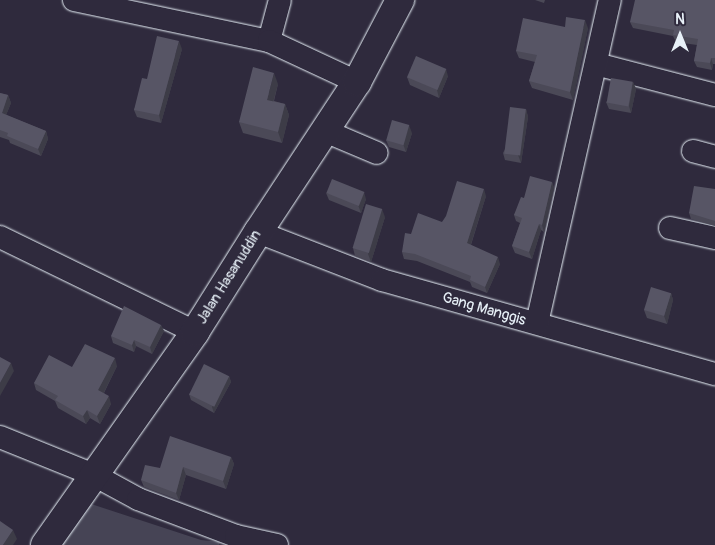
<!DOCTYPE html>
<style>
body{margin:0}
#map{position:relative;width:715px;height:545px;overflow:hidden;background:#2f2a3d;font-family:Pangolin,sans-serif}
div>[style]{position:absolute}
.green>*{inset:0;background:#464455}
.roads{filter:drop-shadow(0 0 1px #e8f1f8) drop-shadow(0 0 1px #e8f1f8)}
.street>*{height:22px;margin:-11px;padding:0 11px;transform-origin:11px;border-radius:11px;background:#2f2a3d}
.primary>*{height:28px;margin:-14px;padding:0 14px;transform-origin:14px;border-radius:14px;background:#2f2a3d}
.wall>*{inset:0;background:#4b4957}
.shaded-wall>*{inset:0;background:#3d3c47}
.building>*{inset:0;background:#575565;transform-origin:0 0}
span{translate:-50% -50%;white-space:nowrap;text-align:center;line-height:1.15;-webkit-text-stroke:5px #2f2a3d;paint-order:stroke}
.street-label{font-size:15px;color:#e8f1f8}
.north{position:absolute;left:655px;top:10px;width:50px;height:50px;-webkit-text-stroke:4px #2f2a3d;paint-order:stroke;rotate:0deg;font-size:14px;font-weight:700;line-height:20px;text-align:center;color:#e8f1f8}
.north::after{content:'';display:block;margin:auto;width:18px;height:22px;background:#e8f1f8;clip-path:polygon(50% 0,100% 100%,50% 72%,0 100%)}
</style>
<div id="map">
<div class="green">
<i style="clip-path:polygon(82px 501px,201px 540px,220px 542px,219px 545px,58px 545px)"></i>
</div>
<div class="roads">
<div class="street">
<i style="left:74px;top:0;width:199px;rotate:11.9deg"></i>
<i style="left:269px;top:41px;width:42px;rotate:-75deg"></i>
<i style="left:269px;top:41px;width:97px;rotate:25deg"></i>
<i style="left:596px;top:64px;width:123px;rotate:14.6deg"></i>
<i style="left:325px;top:131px;width:56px;rotate:22.9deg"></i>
<i style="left:693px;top:151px;width:23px;rotate:15deg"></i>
<i style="left:670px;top:228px;width:46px;rotate:12.5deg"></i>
<i style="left:258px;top:232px;width:133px;rotate:21.2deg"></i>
<i style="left:382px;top:280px;width:346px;rotate:15.8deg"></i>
<i style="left:0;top:237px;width:217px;rotate:26deg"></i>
<i style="left:537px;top:323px;width:331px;rotate:-77.3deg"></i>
<i style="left:0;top:437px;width:101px;rotate:22deg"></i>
<i style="left:94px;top:475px;width:50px;rotate:28.6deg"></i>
<i style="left:138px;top:499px;width:105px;rotate:20.7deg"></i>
<i style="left:236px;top:536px;width:42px;rotate:12.4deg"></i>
</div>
<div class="primary">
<i style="left:45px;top:545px;width:261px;rotate:-54.8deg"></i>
<i style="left:195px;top:332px;width:118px;rotate:-57.8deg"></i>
<i style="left:258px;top:232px;width:180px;rotate:-56.6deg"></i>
<i style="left:357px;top:82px;width:93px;rotate:-62.3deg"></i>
</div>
</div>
<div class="wall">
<i style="clip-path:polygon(535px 0,545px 0,544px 3px)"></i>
<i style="clip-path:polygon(715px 0,715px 64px,713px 64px,712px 70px,697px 67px,694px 61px,697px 45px,676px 42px,673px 36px,633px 28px,630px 22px)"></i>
<i style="clip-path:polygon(565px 27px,588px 28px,573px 100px,532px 88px,529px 81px,535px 62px,519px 58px,516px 51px)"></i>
<i style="clip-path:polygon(182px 49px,161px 123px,137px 117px,134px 110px,147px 79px)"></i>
<i style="clip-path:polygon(448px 76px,439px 98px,410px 85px,407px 77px)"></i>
<i style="clip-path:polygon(633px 82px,636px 89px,631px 113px,609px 109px,606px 102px)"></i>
<i style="clip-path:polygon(278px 84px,274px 101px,285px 104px,289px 115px,282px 143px,243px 133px,239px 122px)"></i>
<i style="clip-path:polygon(0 93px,8px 95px,11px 103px,6px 115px,46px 131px,48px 139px,41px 156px,10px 143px,9px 140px,0 137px)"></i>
<i style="clip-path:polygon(526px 109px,528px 117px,521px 163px,505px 160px,503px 153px)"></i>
<i style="clip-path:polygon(412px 133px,406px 152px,389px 147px,386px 140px)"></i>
<i style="clip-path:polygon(552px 182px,554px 188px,544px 232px,541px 230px,532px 259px,515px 253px,512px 246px,520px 223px,516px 221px,514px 215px,524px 198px)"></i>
<i style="clip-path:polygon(715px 189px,715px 226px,691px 219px,689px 213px)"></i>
<i style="clip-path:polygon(326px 193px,366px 199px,361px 213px,329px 200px)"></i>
<i style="clip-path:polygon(486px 196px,471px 245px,500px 264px,487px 293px,472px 287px,470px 282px,417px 261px,404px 259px,402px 252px,411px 234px,442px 222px)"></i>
<i style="clip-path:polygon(385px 217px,371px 262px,355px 256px,353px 248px)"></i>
<i style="clip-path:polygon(671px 293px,673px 300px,667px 324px,647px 318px,644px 310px)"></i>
<i style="clip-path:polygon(161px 325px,164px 331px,152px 354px,136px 346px,134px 352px,113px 343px,111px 336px)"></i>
<i style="clip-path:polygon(117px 366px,104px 393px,111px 404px,100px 424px,90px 418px,86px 424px,58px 408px,55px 401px,36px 390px,34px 383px,72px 367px)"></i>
<i style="clip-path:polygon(229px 376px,231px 382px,214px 413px,191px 400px,189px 394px)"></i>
<i style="clip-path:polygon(231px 457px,234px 464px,226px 489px,186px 475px,179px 500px,144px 487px,141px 480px,160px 468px)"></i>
</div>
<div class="shaded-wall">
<i style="clip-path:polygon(585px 20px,588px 28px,573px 100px,570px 92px)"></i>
<i style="clip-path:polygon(179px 41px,182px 49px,161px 123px,159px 115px)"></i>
<i style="clip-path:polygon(711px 58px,713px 64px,712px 70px,710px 63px)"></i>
<i style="clip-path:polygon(446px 69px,448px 76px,439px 98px,437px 90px)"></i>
<i style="clip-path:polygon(274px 73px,278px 84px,271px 110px,267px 100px)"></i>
<i style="clip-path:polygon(633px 82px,636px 89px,631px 113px,629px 106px)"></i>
<i style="clip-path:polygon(8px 95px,11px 103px,4px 120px,2px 113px)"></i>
<i style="clip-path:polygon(285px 104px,289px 115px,282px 143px,278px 132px)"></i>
<i style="clip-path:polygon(526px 109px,528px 117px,521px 163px,518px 155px)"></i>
<i style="clip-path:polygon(409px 125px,412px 133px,406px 152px,403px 144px)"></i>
<i style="clip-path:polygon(46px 131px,48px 139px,41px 156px,38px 149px)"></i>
<i style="clip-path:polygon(552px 182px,554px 188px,544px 232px,542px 225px)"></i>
<i style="clip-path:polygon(484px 189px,486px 196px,469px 250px,467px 243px)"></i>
<i style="clip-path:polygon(364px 192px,366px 199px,361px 213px,358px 205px)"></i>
<i style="clip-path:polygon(382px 209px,385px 217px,371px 262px,368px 254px)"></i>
<i style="clip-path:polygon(539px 224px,541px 230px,532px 259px,529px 252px)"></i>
<i style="clip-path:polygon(498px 257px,500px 264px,487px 293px,485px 287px)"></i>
<i style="clip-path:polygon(671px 293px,673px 300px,667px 324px,664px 316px)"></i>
<i style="clip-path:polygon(161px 325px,164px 331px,152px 354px,150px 347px)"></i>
<i style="clip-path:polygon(134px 340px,136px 346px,134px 352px,132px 345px)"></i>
<i style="clip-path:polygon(115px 358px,117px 366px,101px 398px,98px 390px)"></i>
<i style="clip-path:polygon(11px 363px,14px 371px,0 396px,0 383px)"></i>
<i style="clip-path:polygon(229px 376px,231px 382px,214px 413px,212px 407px)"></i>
<i style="clip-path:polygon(109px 396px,111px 404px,100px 424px,97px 416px)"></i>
<i style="clip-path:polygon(87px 410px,90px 418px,86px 424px,83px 416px)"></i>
<i style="clip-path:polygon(231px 457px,234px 464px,226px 489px,223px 481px)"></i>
<i style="clip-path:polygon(183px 467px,186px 475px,179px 500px,176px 493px)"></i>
<i style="clip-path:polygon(13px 530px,17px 539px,13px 545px,3px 545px)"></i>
</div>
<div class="building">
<i style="clip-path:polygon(635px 0,715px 0,715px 58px,711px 58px,710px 63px,694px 61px,698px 39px,673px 35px,674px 30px,630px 22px)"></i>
<i style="clip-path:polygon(566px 17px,585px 20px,570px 92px,529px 81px,537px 55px,516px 51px,523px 18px,565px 27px)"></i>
<i style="clip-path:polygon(157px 36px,179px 41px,159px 115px,134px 110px,142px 78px,147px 79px)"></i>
<i style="left:416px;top:56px;width:33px;height:23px;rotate:23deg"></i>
<i style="clip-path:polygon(253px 67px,274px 73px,267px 100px,285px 104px,278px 132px,239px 122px)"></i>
<i style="left:611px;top:78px;width:22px;height:25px;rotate:10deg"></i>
<i style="clip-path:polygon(0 93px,8px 95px,2px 113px,46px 131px,38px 149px,7px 136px,8px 133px,0 130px)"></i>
<i style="left:510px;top:107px;width:16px;height:47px;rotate:7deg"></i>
<i style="left:392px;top:120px;width:18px;height:21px;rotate:16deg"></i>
<i style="clip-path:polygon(530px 176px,552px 182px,542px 225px,539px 224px,529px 252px,512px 246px,522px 218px,514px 215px,521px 197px,524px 198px)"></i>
<i style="left:332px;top:179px;width:35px;height:15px;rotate:22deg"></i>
<i style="clip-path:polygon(457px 181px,484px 189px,467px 243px,498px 257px,485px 287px,470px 280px,471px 276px,415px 254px,402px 252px,405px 233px,411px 234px,418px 213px,442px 222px,446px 216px)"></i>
<i style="clip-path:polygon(694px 186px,715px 189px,715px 221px,689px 213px)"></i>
<i style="left:366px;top:204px;width:17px;height:46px;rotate:17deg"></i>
<i style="left:651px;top:287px;width:21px;height:24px;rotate:17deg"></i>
<i style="clip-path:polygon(124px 306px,161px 325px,150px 347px,134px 340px,132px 345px,111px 336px)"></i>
<i style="clip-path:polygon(85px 344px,115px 358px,98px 390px,109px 396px,97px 416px,87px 410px,83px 416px,55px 400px,58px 396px,34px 383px,49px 355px,72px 367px)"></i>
<i style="clip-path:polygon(0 357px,11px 363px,0 383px)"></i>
<i style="left:204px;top:364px;width:28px;height:34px;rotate:26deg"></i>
<i style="clip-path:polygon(170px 436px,231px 457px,223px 481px,183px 467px,176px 493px,141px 480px,145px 465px,160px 468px)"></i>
<i style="clip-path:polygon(0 521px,13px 530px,3px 545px,0 545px)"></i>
</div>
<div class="street-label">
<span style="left:229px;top:277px;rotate:-58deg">Jalan Hasanuddin</span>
<span style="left:484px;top:309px;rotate:16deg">Gang Manggis</span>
</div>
<div class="north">N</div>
</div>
